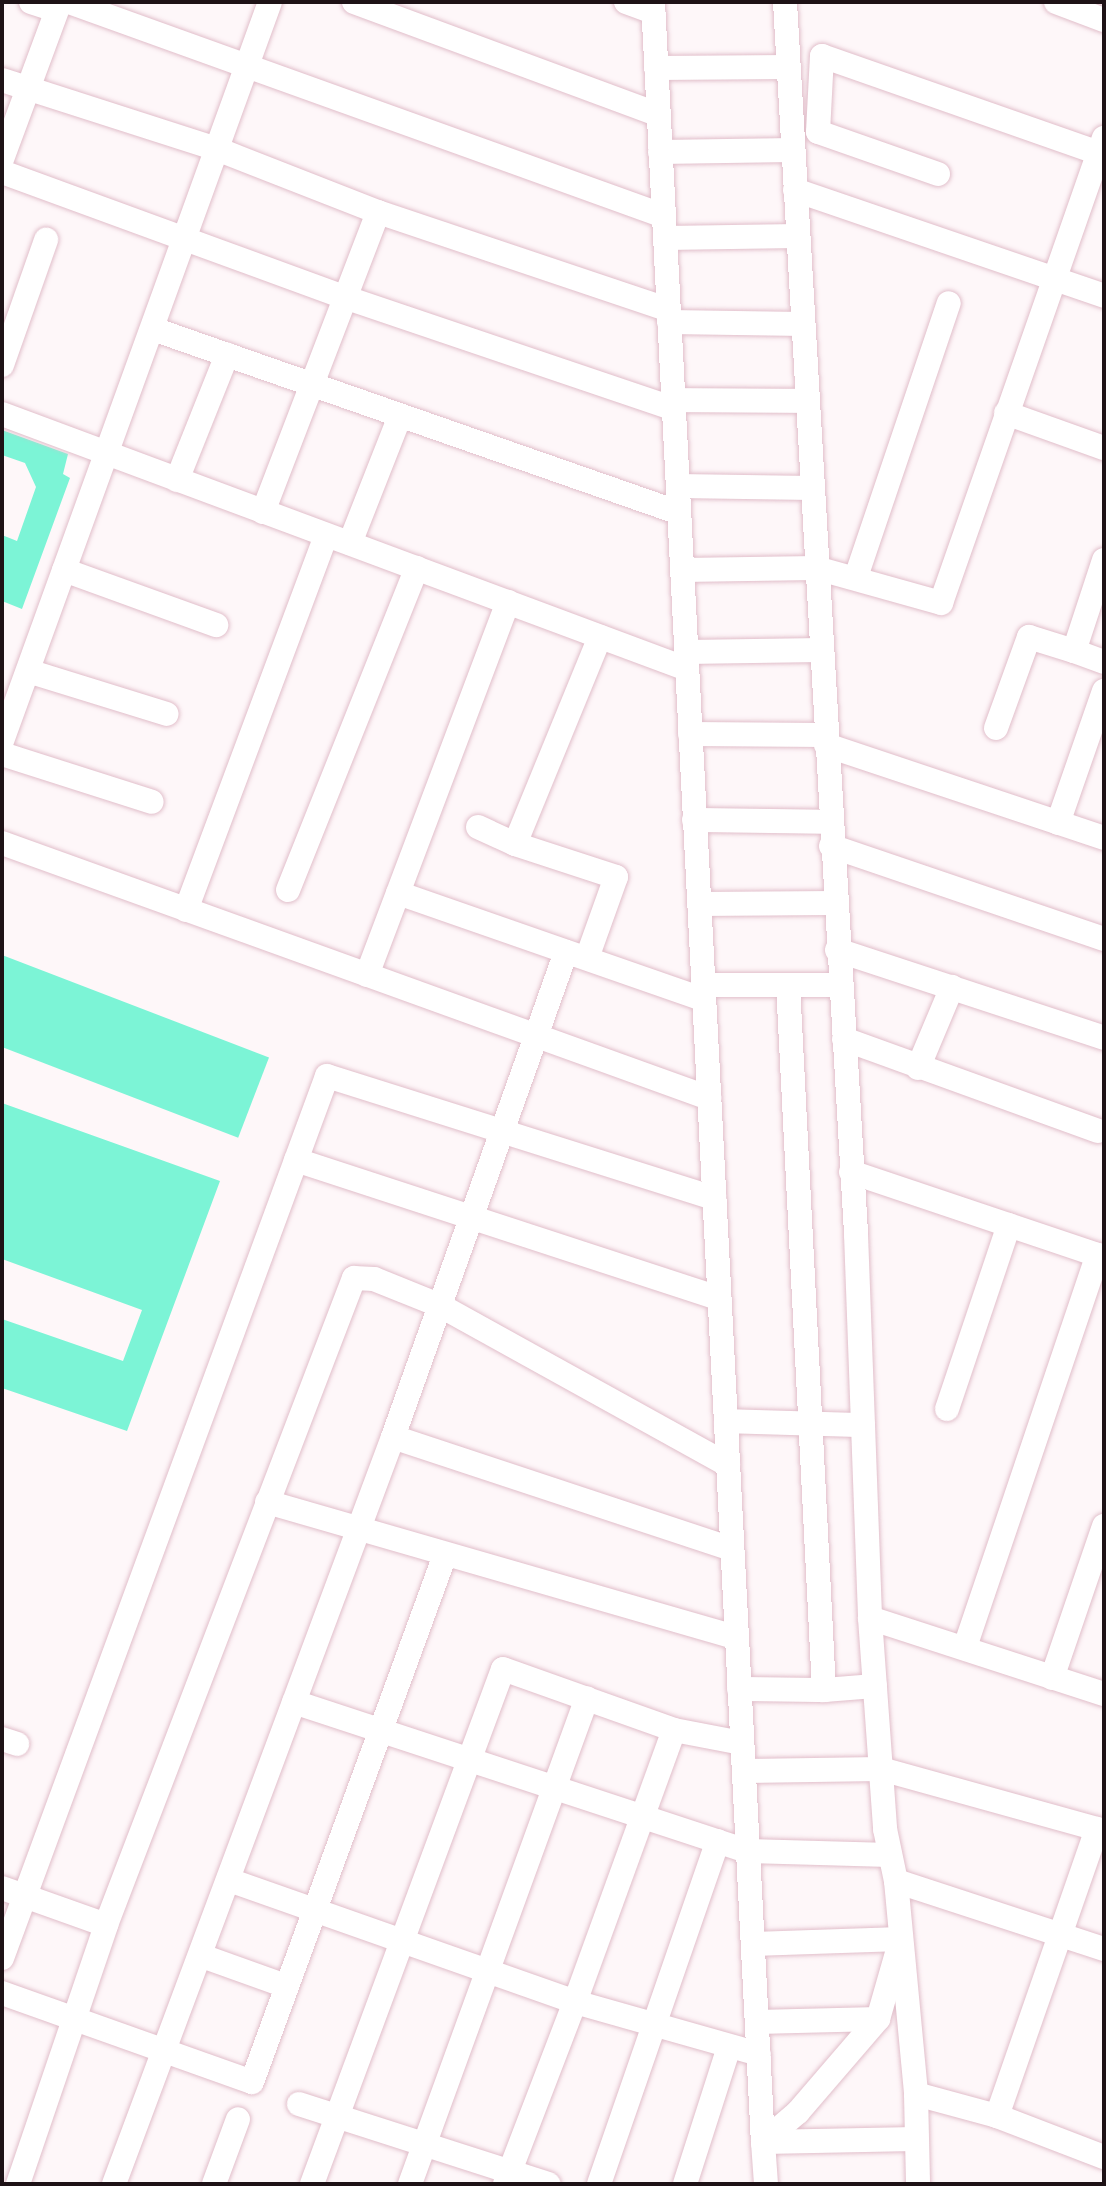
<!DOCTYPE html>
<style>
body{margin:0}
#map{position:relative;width:1106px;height:2186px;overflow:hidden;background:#fef7f9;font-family:"PT Sans",sans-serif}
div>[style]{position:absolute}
.building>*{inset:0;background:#7cf4d6;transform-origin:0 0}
.roads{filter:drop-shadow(0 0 2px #e1beca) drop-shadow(0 0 2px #e1beca)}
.minor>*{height:24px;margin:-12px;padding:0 12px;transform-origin:12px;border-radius:12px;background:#fff}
span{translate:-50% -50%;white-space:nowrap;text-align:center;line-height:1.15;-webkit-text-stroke:6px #fef7f9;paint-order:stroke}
.frame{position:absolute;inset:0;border:4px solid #1e1216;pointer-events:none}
</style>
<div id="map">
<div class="building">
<i style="clip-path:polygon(2px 430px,68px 454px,63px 474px,70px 478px,22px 609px,2px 601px,2px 535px,17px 541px,36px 487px,25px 463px,2px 455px)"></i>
<i style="left:2px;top:955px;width:286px;height:86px;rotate:21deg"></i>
<i style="clip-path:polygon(2px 1103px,220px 1181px,127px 1431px,2px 1388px,2px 1319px,123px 1361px,142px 1310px,2px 1259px)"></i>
</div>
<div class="roads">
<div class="minor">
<i style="left:31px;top:2px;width:26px;rotate:18deg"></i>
<i style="left:69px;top:2px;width:632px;rotate:19.78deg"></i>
<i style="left:354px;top:2px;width:325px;rotate:20.3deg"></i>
<i style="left:626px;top:2px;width:29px;rotate:20deg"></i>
<i style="left:653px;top:2px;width:2143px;rotate:87.06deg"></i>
<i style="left:763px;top:2142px;width:153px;rotate:-1.1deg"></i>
<i style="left:785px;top:2px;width:1234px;rotate:86.7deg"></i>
<i style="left:856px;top:1234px;width:384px;rotate:87.9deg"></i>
<i style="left:870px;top:1618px;width:212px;rotate:85.9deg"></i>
<i style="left:885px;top:1829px;width:53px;rotate:78.1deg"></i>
<i style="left:896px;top:1881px;width:214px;rotate:84.6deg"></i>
<i style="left:916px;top:2094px;width:90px;rotate:88.7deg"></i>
<i style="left:1056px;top:2px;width:51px;rotate:20.6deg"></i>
<i style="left:656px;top:68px;width:133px;rotate:-0.4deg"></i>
<i style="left:2px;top:80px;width:226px;rotate:17.8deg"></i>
<i style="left:217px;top:149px;width:173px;rotate:21.4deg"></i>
<i style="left:378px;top:212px;width:304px;rotate:18.6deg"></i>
<i style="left:660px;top:152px;width:133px;rotate:-0.9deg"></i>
<i style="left:2px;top:159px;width:167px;rotate:-69.7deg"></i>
<i style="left:2px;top:172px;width:364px;rotate:20.1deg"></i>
<i style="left:344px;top:297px;width:348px;rotate:18.7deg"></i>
<i style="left:938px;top:174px;width:127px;rotate:-160.7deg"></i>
<i style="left:818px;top:132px;width:76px;rotate:-87deg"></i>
<i style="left:822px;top:56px;width:293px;rotate:19.3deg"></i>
<i style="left:795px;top:190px;width:327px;rotate:18.9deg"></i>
<i style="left:665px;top:238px;width:133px;rotate:-0.9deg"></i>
<i style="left:669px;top:322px;width:134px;rotate:0.9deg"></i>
<i style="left:153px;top:329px;width:555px;rotate:19.25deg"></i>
<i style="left:2px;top:365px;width:133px;rotate:-70.6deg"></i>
<i style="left:673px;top:400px;width:134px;rotate:0.4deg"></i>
<i style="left:1006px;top:413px;width:104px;rotate:19.7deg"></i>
<i style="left:2px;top:414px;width:731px;rotate:20.42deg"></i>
<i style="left:177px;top:480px;width:135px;rotate:-68.2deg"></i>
<i style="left:678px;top:486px;width:134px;rotate:0.9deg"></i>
<i style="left:263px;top:512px;width:321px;rotate:-69deg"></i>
<i style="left:350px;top:543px;width:136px;rotate:-68.5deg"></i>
<i style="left:1104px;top:560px;width:96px;rotate:108.2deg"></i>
<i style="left:1074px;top:651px;width:32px;rotate:20deg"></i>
<i style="left:64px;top:570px;width:162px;rotate:19.9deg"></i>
<i style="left:682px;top:570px;width:134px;rotate:-0.9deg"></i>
<i style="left:816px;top:568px;width:130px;rotate:15.6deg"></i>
<i style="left:941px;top:603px;width:493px;rotate:-70.7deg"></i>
<i style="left:856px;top:577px;width:289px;rotate:-71.3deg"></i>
<i style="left:686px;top:652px;width:135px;rotate:-0.8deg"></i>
<i style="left:28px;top:671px;width:145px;rotate:17.2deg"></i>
<i style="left:996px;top:728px;width:97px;rotate:-70.1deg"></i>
<i style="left:1029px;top:637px;width:47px;rotate:17.3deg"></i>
<i style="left:690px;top:734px;width:135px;rotate:0.4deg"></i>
<i style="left:2px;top:741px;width:786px;rotate:-70.07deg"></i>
<i style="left:826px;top:745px;width:293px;rotate:18.5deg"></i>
<i style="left:2px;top:754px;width:157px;rotate:17.7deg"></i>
<i style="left:694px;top:820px;width:136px;rotate:0.8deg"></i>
<i style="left:1058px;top:823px;width:140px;rotate:-70.8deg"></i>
<i style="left:478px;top:827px;width:41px;rotate:24.7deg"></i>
<i style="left:2px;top:843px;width:752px;rotate:19.83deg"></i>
<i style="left:831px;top:846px;width:288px;rotate:18.8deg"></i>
<i style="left:288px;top:890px;width:347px;rotate:-68.2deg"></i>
<i style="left:398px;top:893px;width:323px;rotate:19.2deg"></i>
<i style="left:699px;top:904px;width:135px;rotate:-0.4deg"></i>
<i style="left:186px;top:910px;width:400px;rotate:-69.5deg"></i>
<i style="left:837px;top:950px;width:281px;rotate:18.2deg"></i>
<i style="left:587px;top:958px;width:86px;rotate:-70.3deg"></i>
<i style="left:616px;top:877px;width:106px;rotate:-161.9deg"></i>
<i style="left:515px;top:844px;width:224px;rotate:-67.7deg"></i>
<i style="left:367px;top:975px;width:399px;rotate:-69.3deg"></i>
<i style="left:703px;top:985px;width:136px"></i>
<i style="left:844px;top:1039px;width:270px;rotate:19.9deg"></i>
<i style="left:918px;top:1068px;width:88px;rotate:-67.2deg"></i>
<i style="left:296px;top:1160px;width:445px;rotate:18.1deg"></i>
<i style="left:851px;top:1172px;width:267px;rotate:18.6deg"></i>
<i style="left:947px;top:1409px;width:194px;rotate:-71.4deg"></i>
<i style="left:726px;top:1421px;width:137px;rotate:1.7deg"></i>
<i style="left:393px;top:1437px;width:357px;rotate:18.3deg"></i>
<i style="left:267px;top:1502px;width:489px;rotate:16.1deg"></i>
<i style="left:870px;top:1618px;width:246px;rotate:18deg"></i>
<i style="left:965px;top:1647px;width:414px;rotate:-71.3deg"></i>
<i style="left:1052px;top:1678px;width:161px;rotate:-71.1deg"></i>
<i style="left:739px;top:1689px;width:85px;rotate:0.7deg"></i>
<i style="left:824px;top:1690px;width:706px;rotate:-92.92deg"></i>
<i style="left:824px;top:1690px;width:51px;rotate:-4.5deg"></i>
<i style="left:294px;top:1702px;width:478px;rotate:18.2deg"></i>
<i style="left:748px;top:1851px;width:142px;rotate:1.6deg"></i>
<i style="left:2px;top:1739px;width:16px;rotate:18deg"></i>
<i style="left:746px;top:1771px;width:135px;rotate:-0.8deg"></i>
<i style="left:881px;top:1769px;width:231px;rotate:15.5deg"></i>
<i style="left:229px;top:1880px;width:367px;rotate:19.4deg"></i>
<i style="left:575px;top:2002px;width:289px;rotate:-70deg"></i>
<i style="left:896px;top:1881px;width:219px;rotate:18.1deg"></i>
<i style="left:2px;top:1888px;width:110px;rotate:19.6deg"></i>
<i style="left:753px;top:1944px;width:148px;rotate:-1.9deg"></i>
<i style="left:901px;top:1939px;width:83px;rotate:106deg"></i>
<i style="left:878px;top:2019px;width:121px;rotate:178.6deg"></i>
<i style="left:202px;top:1956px;width:89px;rotate:19.7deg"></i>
<i style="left:2px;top:1958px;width:940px;rotate:-69.77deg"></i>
<i style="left:327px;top:1076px;width:406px;rotate:17.5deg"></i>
<i style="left:2px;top:1993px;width:265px;rotate:19.6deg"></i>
<i style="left:252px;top:2082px;width:561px;rotate:-69.89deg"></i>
<i style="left:916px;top:2094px;width:84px;rotate:15.2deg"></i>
<i style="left:997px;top:2116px;width:115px;rotate:21deg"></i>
<i style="left:299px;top:2104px;width:262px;rotate:17.8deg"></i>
<i style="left:997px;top:2116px;width:304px;rotate:-70.8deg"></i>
<i style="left:18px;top:2184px;width:274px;rotate:-71.2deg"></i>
<i style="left:106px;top:1925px;width:693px;rotate:-69.03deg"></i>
<i style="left:354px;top:1278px;width:20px;rotate:3deg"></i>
<i style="left:374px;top:1279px;width:72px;rotate:21.9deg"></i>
<i style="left:441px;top:1306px;width:328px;rotate:29deg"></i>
<i style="left:114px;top:2184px;width:797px;rotate:-69.52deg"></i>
<i style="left:393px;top:1437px;width:515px;rotate:-70.37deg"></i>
<i style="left:214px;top:2184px;width:69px;rotate:-69.7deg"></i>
<i style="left:312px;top:2184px;width:549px;rotate:-69.65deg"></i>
<i style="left:503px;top:1669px;width:182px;rotate:19.6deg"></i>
<i style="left:674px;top:1730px;width:69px;rotate:10.8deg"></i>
<i style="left:410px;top:2184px;width:517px;rotate:-69.99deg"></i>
<i style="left:505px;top:2184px;width:195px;rotate:-69deg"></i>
<i style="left:575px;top:2002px;width:191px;rotate:15.8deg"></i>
<i style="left:599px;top:2184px;width:363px;rotate:-70.9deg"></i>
<i style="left:685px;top:2184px;width:144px;rotate:-72.2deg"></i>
<i style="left:766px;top:2184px;width:42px;rotate:-94.1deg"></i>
<i style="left:763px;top:2142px;width:46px;rotate:-40.6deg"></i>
<i style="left:798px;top:2112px;width:123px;rotate:-49.3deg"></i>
</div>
</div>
<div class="frame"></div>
</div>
